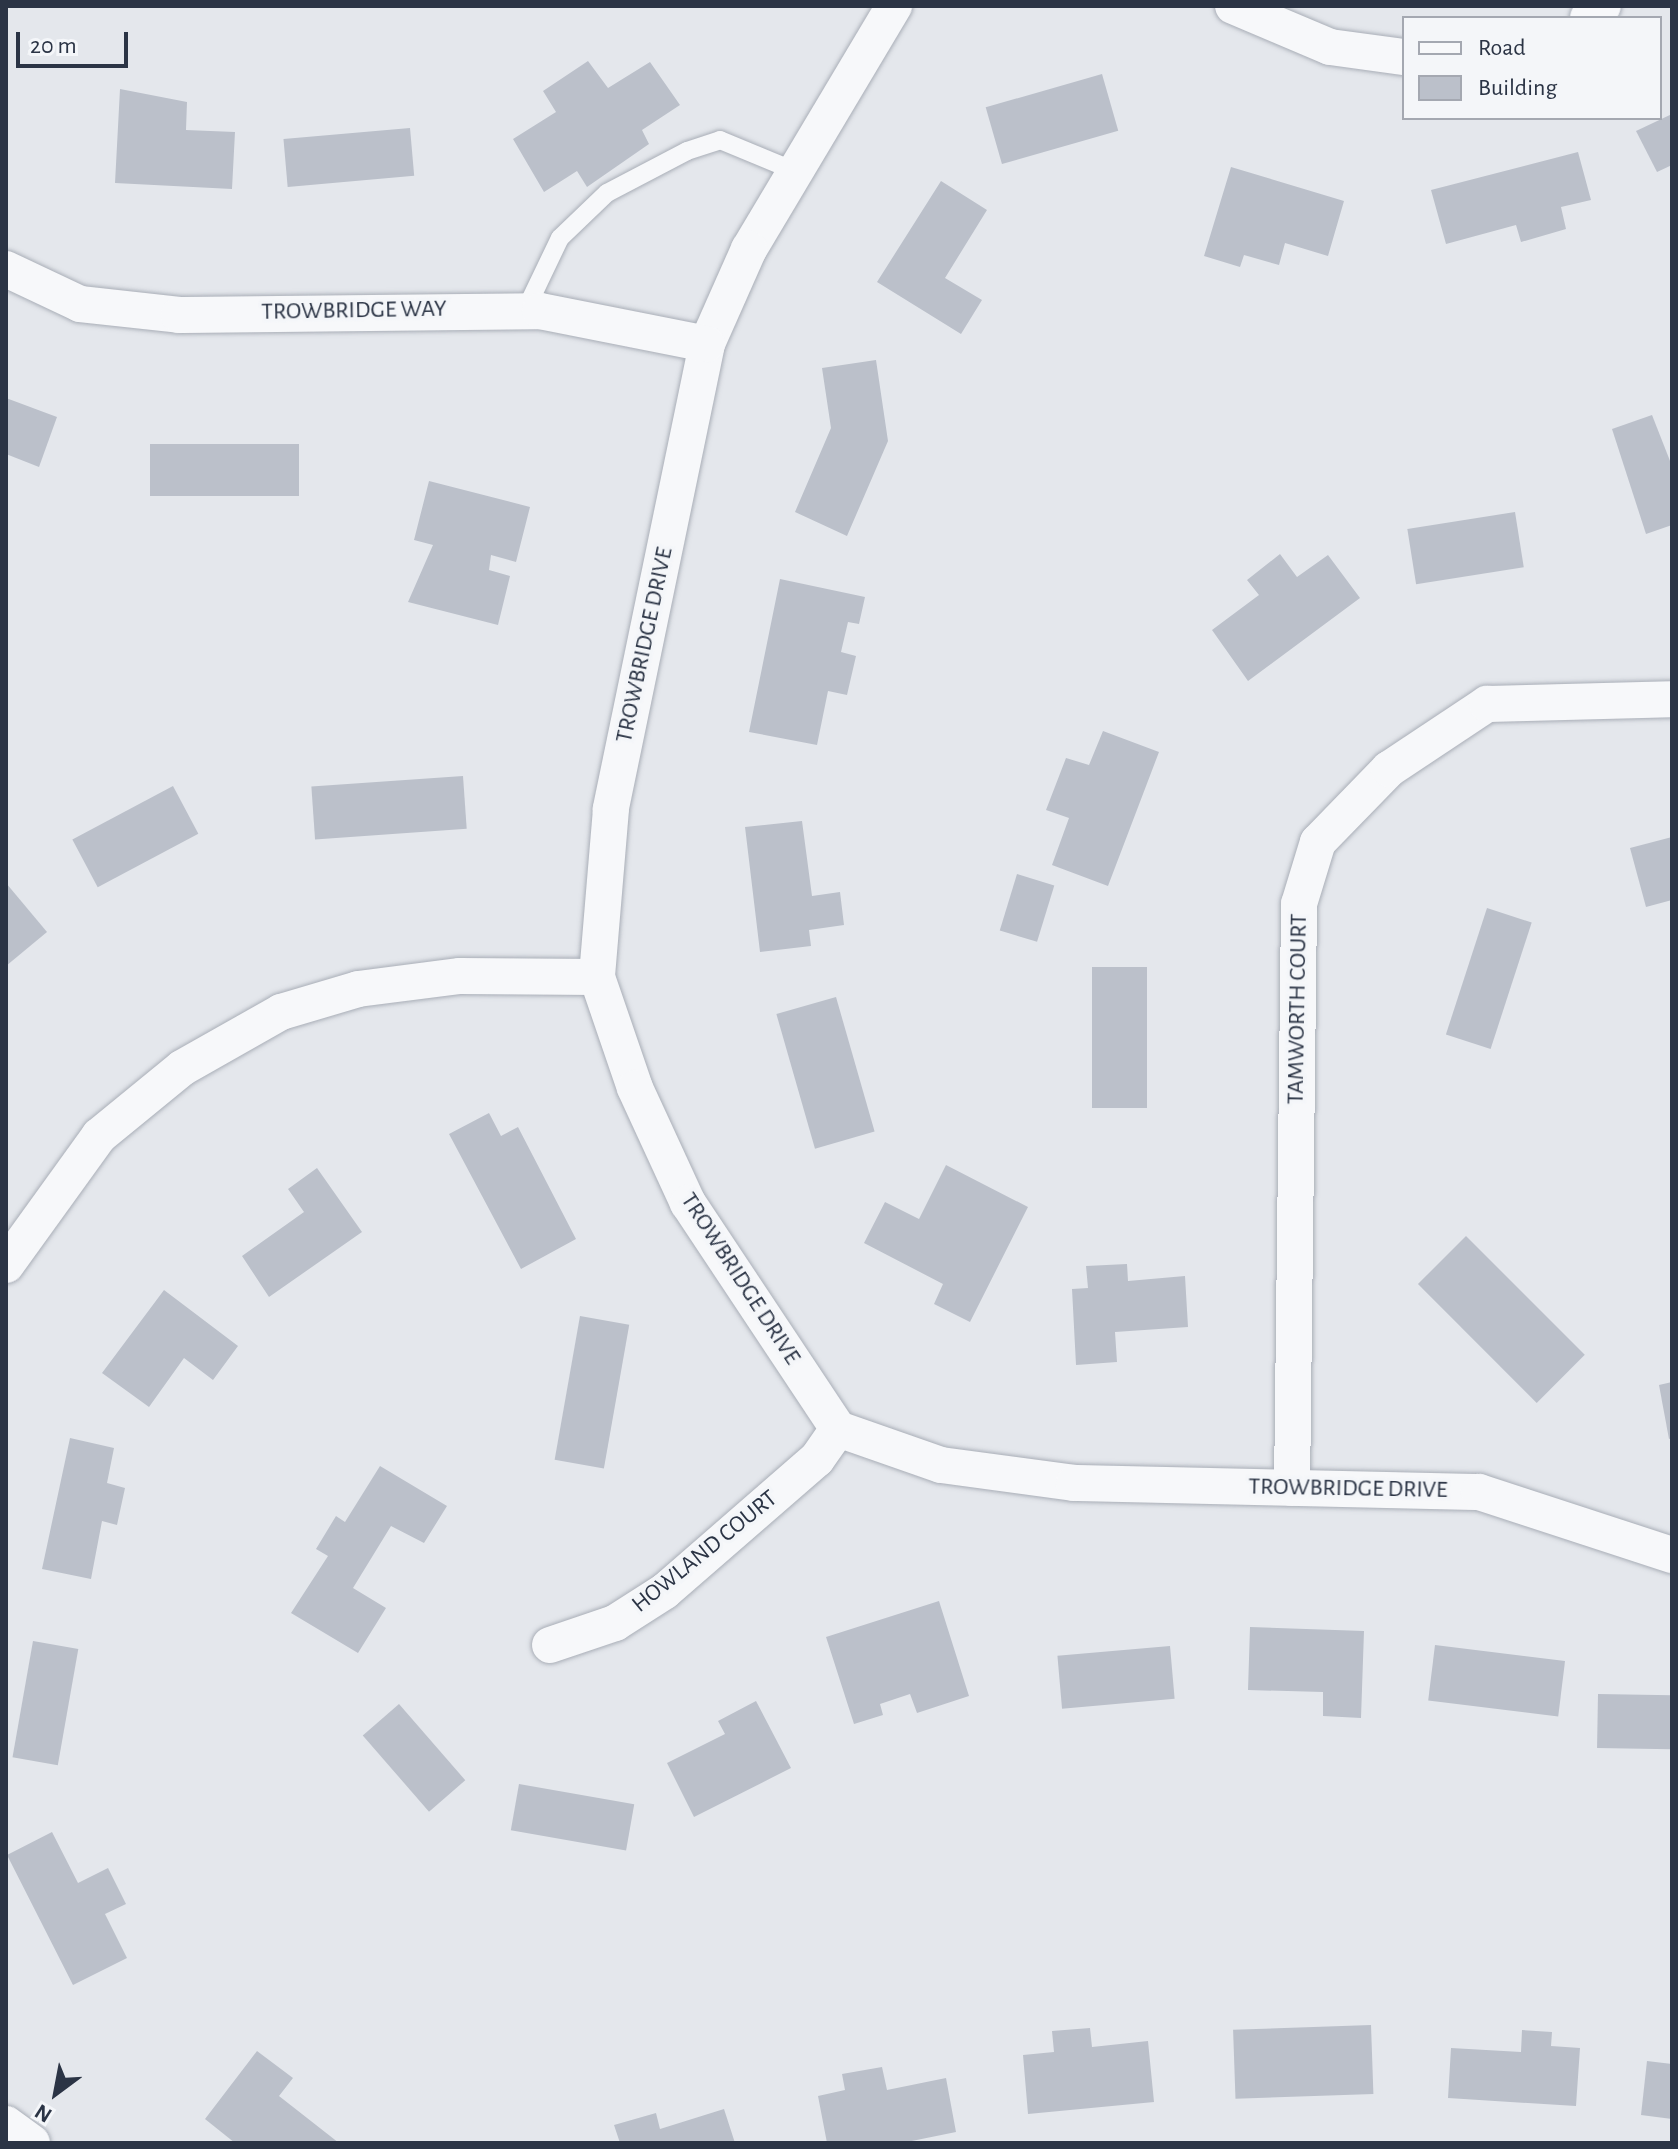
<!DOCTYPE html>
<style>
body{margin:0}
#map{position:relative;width:1678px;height:2149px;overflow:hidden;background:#e4e7ec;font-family:"Alegreya Sans",sans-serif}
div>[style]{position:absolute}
.building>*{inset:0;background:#bbc0ca;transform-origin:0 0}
.roads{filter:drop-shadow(0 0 2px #a9aeb7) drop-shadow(0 0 2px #a9aeb7)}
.service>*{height:18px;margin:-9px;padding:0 9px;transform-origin:9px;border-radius:9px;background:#f7f8fa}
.minor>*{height:36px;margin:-18px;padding:0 18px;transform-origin:18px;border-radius:18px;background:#f7f8fa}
span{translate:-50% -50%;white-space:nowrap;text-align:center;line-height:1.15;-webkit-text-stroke:7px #f4f6f9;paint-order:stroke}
.street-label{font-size:24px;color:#2b3445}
.frame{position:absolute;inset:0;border:8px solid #2b3445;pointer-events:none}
.legend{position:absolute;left:1402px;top:16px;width:260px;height:104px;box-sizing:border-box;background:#f4f6f9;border:2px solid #a4a8b1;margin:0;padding:10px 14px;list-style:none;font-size:24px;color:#2b3445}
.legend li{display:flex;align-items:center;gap:16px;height:40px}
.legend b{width:40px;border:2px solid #a4a8b1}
.north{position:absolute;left:16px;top:2053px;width:80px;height:80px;-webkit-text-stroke:6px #f4f6f9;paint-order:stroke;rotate:212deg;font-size:22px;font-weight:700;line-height:32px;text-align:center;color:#2b3445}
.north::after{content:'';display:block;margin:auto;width:28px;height:36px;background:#2b3445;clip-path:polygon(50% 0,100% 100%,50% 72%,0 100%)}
.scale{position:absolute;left:16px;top:32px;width:112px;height:36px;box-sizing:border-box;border:4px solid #2b3445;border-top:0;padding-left:10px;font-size:24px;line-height:28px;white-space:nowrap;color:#2b3445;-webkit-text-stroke:6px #f4f6f9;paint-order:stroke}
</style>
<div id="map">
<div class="building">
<i style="clip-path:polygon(588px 61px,608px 88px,650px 62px,680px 105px,642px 130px,649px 144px,587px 187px,577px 171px,544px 192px,513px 139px,556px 112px,543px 91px)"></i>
<i style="left:1102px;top:74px;width:59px;height:121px;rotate:74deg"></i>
<i style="clip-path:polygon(120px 89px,187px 102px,186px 130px,235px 132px,232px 189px,115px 183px)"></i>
<i style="clip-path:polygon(1672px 114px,1672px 165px,1657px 172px,1636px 131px)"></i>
<i style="left:410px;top:128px;width:48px;height:127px;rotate:85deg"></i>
<i style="clip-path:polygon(1578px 152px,1591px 200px,1561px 207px,1566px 229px,1521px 242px,1516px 225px,1446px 244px,1431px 190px)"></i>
<i style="clip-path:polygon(1231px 167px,1344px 201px,1328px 256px,1285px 243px,1279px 265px,1244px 255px,1240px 267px,1204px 256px)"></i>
<i style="clip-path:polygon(941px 181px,987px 210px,945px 278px,982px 300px,961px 334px,877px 282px)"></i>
<i style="clip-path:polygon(876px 360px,888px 441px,847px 536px,795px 512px,831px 428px,822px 368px)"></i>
<i style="clip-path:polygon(6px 398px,57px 417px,39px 467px,6px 454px)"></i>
<i style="clip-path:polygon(1652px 415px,1672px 466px,1672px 525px,1646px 534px,1612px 429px)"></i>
<i style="left:150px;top:444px;width:149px;height:52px"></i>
<i style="clip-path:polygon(429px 481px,530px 507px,516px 562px,491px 555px,489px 570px,510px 576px,498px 625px,408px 602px,433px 545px,414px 540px)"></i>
<i style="left:1515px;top:512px;width:56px;height:109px;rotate:81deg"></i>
<i style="clip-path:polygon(1280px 554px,1297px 577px,1328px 555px,1360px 598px,1248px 681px,1212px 630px,1259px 595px,1247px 580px)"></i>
<i style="clip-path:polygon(780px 579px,865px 597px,859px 624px,848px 622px,841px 652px,856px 656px,847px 695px,828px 691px,817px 745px,749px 732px)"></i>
<i style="clip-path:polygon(1103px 731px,1159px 752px,1108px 886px,1052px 865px,1069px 818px,1046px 810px,1066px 758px,1089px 765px)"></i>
<i style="left:463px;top:776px;width:53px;height:152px;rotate:86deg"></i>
<i style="left:173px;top:786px;width:54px;height:114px;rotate:62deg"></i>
<i style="clip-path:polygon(802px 821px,812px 896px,840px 892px,844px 925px,809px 930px,811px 946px,760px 952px,745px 827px)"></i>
<i style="clip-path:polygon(1672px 837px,1672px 900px,1646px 907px,1630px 848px)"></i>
<i style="left:1017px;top:874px;width:39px;height:59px;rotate:17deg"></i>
<i style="clip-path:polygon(6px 883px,47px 932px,6px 966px)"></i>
<i style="left:1487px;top:908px;width:47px;height:133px;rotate:18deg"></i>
<i style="left:1092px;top:967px;width:55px;height:141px"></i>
<i style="left:836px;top:997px;width:140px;height:62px;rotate:74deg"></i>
<i style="clip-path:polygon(489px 1113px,501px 1136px,518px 1127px,576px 1239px,521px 1269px,449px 1134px)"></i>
<i style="clip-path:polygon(946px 1165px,1028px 1207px,970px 1322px,934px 1304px,943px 1284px,864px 1243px,885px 1202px,919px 1219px)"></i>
<i style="clip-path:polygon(317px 1168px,362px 1232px,269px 1297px,242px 1256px,304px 1212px,288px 1189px)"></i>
<i style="left:1466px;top:1236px;width:168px;height:68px;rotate:45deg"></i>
<i style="clip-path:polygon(1127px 1264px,1128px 1281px,1185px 1276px,1188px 1327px,1115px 1332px,1117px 1362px,1076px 1365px,1072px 1289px,1088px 1288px,1086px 1266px)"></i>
<i style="clip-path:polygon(164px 1290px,238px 1346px,213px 1380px,184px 1358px,149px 1407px,102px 1373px)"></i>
<i style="left:580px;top:1316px;width:50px;height:146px;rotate:10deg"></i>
<i style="clip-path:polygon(1672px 1382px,1672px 1438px,1669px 1439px,1659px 1385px)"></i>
<i style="clip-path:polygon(70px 1438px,114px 1448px,107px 1483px,125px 1488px,117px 1525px,102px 1521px,91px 1579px,42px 1569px)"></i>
<i style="clip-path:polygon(380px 1466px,447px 1506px,424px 1543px,391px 1526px,353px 1588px,386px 1608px,358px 1653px,291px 1613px,328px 1556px,316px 1549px,336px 1516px,345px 1522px)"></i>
<i style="clip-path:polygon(939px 1601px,969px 1696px,917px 1713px,910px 1694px,880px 1704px,883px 1715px,854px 1724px,826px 1637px)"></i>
<i style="clip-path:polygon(1250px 1627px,1364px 1631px,1361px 1718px,1323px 1716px,1323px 1692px,1248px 1690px)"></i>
<i style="left:33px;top:1641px;width:46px;height:118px;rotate:10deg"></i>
<i style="left:1435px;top:1645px;width:131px;height:56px;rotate:7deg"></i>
<i style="left:1170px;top:1646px;width:53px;height:113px;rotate:85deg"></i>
<i style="left:1598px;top:1694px;width:74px;height:54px;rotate:1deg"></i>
<i style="clip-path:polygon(756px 1701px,791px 1768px,694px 1817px,667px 1763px,725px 1734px,718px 1721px)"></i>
<i style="left:399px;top:1704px;width:101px;height:48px;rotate:49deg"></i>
<i style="left:519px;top:1784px;width:117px;height:47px;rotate:10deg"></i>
<i style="clip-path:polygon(52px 1832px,78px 1883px,108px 1868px,126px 1904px,105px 1914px,127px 1958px,73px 1985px,7px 1855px)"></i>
<i style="left:1371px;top:2025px;width:69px;height:138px;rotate:88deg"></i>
<i style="clip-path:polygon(1090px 2028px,1092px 2047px,1148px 2041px,1154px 2102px,1028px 2114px,1023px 2055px,1054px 2052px,1052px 2031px)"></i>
<i style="clip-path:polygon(1522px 2030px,1552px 2032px,1551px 2046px,1580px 2048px,1576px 2106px,1448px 2098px,1451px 2048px,1521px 2052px)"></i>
<i style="clip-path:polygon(257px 2051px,293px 2078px,279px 2096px,339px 2143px,235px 2143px,205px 2119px)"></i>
<i style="clip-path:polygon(1647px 2061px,1672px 2064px,1672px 2119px,1641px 2115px)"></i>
<i style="clip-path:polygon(882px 2067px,887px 2090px,946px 2078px,956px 2132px,902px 2143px,827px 2143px,818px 2096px,845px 2090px,842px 2074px)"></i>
<i style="clip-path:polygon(724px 2109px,735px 2143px,620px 2143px,614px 2125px,656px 2113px,660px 2129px)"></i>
</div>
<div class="roads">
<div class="service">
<i style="left:525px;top:311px;width:81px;rotate:-64.4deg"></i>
<i style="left:560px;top:238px;width:65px;rotate:-43.8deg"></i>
<i style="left:607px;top:193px;width:90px;rotate:-27.7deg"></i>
<i style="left:687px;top:151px;width:35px;rotate:-18deg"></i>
<i style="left:720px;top:140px;width:81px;rotate:22.5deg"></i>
</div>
<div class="minor">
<i style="left:894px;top:6px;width:283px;rotate:120.8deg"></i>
<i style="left:749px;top:249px;width:104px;rotate:113.9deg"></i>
<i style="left:707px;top:344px;width:475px;rotate:101.7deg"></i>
<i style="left:611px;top:809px;width:169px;rotate:94.8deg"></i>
<i style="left:597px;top:977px;width:117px;rotate:71.1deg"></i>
<i style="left:635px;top:1088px;width:127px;rotate:65.3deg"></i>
<i style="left:688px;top:1203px;width:271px;rotate:56.4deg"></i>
<i style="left:838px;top:1429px;width:109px;rotate:19.3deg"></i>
<i style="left:941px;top:1465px;width:134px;rotate:7.7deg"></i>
<i style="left:1074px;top:1483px;width:405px;rotate:1.3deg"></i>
<i style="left:1479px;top:1492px;width:203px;rotate:18.1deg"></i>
<i style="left:1233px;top:6px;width:105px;rotate:22.9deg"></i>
<i style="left:1330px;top:47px;width:75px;rotate:7.7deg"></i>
<i style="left:1588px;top:18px;width:19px;rotate:-39deg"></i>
<i style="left:6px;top:269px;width:82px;rotate:25.3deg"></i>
<i style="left:80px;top:304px;width:100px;rotate:6.3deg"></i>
<i style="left:179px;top:315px;width:361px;rotate:-0.6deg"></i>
<i style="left:540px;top:311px;width:170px;rotate:11.2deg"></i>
<i style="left:6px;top:1265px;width:159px;rotate:-54.2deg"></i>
<i style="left:99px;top:1136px;width:107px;rotate:-39.3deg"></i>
<i style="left:182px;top:1068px;width:114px;rotate:-29.5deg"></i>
<i style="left:281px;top:1012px;width:80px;rotate:-16.6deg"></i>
<i style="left:358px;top:989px;width:103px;rotate:-7.3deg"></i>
<i style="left:460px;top:976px;width:137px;rotate:0.4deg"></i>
<i style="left:1292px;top:1488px;width:584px;rotate:-89.31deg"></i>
<i style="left:1299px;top:904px;width:65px;rotate:-73deg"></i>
<i style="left:1318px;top:842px;width:102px;rotate:-45.8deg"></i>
<i style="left:1389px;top:769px;width:118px;rotate:-33.6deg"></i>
<i style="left:1487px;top:704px;width:185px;rotate:-1.5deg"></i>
<i style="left:550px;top:1645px;width:69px;rotate:-18.7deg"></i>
<i style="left:615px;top:1623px;width:59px;rotate:-32.6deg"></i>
<i style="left:665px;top:1591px;width:201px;rotate:-41deg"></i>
<i style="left:817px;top:1459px;width:37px;rotate:-55deg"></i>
<i style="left:6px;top:2124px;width:32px;rotate:36deg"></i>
</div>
</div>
<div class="street-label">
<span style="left:354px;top:311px;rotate:-1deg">TROWBRIDGE WAY</span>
<span style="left:645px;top:645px;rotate:-78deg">TROWBRIDGE DRIVE</span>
<span style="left:1298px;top:1009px;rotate:-89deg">TAMWORTH COURT</span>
<span style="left:740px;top:1279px;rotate:57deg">TROWBRIDGE DRIVE</span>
<span style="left:1348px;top:1489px;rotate:1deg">TROWBRIDGE DRIVE</span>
<span style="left:705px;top:1552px;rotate:-39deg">HOWLAND COURT</span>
</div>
<div class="frame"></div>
<ul class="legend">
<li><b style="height:10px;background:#f7f8fa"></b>Road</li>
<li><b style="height:22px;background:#bbc0ca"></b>Building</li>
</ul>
<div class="north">N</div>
<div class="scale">20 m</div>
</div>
